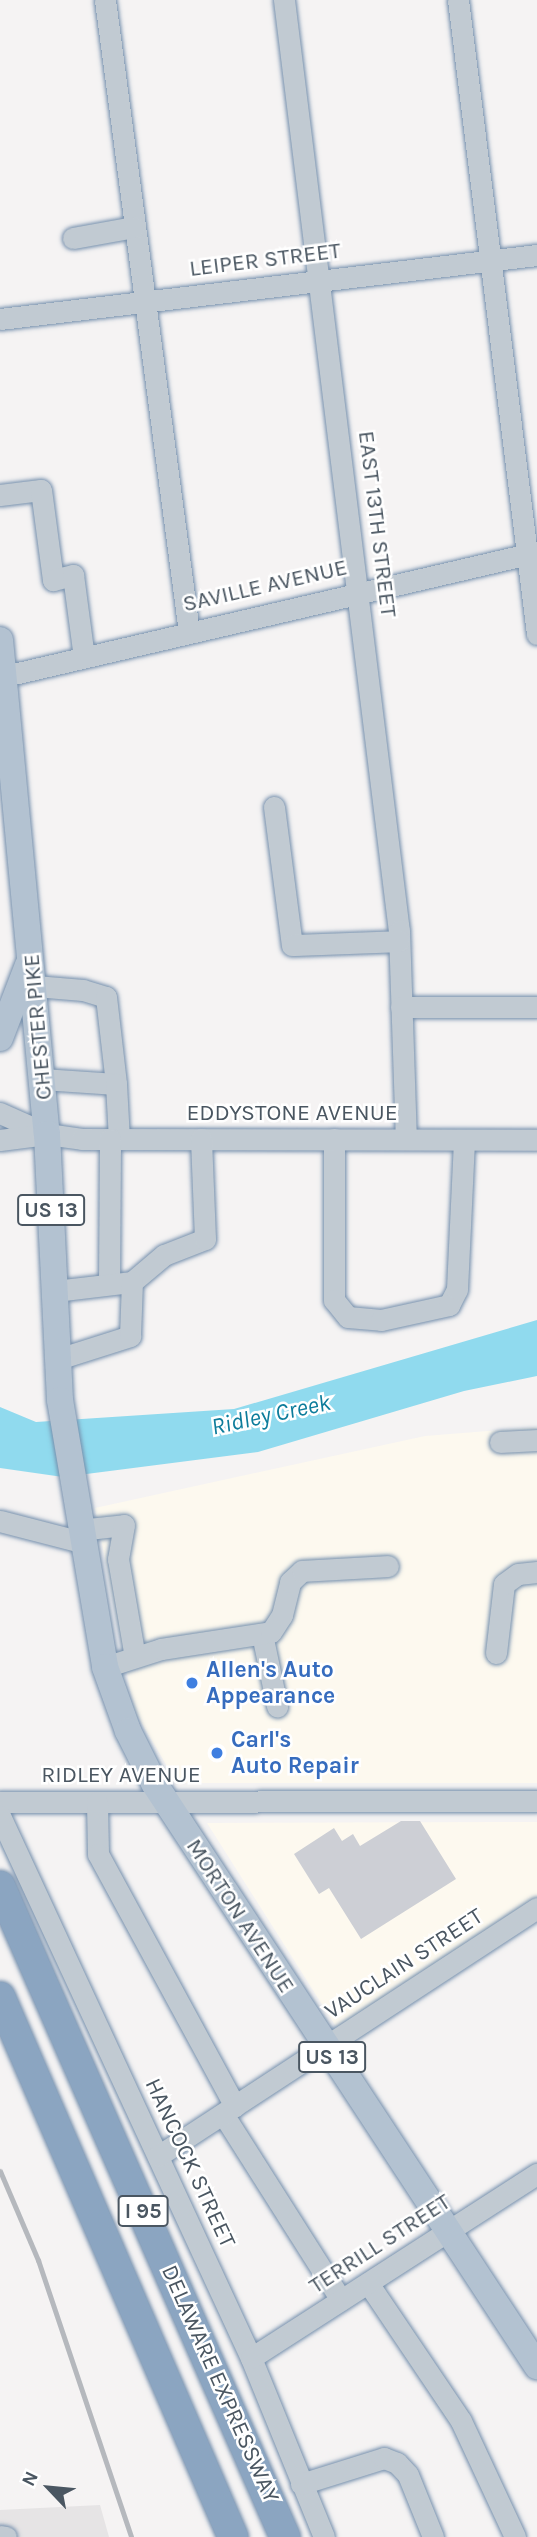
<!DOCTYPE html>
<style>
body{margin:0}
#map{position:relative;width:537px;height:2537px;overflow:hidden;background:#f5f3f3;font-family:Karla,sans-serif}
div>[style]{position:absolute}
.commercial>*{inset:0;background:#fdf9ef}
.education>*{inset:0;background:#e6e4e5}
.water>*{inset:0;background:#90daee}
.building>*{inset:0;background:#cdcfd5}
.roads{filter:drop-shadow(0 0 2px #7690ad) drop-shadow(0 0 2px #7690ad)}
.minor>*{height:21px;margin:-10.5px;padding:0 10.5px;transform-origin:10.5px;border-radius:10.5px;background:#c1cad2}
.major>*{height:26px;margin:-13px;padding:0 13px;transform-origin:13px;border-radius:13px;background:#b3c2d1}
.highway>*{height:30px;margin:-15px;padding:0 15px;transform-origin:15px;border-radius:15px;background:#8ba5c1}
.rail>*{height:5px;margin:-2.5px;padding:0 2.5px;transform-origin:2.5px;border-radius:2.5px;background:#b5b8bd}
.dots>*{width:19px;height:19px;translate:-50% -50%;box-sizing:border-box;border:4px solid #fff;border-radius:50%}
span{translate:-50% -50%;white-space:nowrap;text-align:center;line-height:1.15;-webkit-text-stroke:5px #fff;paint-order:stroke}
.shield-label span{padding:2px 5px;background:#fff;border:2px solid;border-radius:5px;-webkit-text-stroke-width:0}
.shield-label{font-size:21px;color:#4a5661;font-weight:700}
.street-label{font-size:23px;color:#4a5661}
.shop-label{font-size:23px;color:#366cbe;font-weight:700}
.left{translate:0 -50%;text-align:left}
.water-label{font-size:24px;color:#0c7c9b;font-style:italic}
.north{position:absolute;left:14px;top:2453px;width:70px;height:70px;-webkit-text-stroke:5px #fff;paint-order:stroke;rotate:296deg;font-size:19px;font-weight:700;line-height:28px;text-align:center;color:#4a5661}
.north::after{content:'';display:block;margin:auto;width:24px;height:32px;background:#4a5661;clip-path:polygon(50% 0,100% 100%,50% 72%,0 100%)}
</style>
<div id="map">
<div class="commercial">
<i style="clip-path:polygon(537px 1427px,537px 1783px,177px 1783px,134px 1710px,95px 1508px,425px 1436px)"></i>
<i style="clip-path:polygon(537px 1822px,537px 1898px,337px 2028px,207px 1823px)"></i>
</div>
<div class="education">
<i style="clip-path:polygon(100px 2505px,109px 2537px,0 2537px,0 2510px)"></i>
</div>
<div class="water">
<i style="clip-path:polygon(537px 1320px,537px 1376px,464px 1391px,258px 1452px,63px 1477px,0 1468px,0 1407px,36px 1422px,234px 1409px)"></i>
</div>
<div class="building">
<i style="clip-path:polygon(401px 1821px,420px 1821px,456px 1879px,361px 1939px,329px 1888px,319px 1894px,294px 1854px,334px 1828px,342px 1841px,353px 1834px,360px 1846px)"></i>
</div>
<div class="roads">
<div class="minor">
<i style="left:105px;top:0;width:638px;rotate:82.43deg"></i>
<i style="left:284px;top:0;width:938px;rotate:82.96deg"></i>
<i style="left:399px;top:931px;width:208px;rotate:88.1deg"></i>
<i style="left:458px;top:0;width:639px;rotate:82.9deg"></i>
<i style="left:73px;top:238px;width:62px;rotate:-10.2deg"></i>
<i style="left:0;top:319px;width:541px;rotate:-6.8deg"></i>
<i style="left:0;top:495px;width:41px;rotate:-7deg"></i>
<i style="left:41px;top:490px;width:91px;rotate:82.4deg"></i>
<i style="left:53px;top:580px;width:21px;rotate:-14deg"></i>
<i style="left:73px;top:575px;width:83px;rotate:82.4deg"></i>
<i style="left:5px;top:676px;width:546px;rotate:-13.12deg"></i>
<i style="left:274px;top:807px;width:139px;rotate:82.6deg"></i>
<i style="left:292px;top:945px;width:107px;rotate:-2.1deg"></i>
<i style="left:35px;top:986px;width:48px;rotate:4.8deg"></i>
<i style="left:83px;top:990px;width:24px;rotate:17deg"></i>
<i style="left:106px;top:997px;width:88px;rotate:83.4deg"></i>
<i style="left:116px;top:1084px;width:74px;rotate:-176.1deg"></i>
<i style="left:401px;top:1007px;width:136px"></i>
<i style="left:116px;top:1084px;width:55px;rotate:86.9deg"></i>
<i style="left:0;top:1113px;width:51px;rotate:24.1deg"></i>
<i style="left:334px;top:1139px;width:161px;rotate:90deg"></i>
<i style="left:334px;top:1300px;width:22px;rotate:51deg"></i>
<i style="left:348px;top:1317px;width:33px;rotate:5deg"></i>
<i style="left:381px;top:1320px;width:70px;rotate:-12.4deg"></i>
<i style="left:449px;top:1305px;width:18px;rotate:-63deg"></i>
<i style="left:457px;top:1289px;width:149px;rotate:-87.3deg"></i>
<i style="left:0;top:1140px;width:47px;rotate:-7.3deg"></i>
<i style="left:47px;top:1134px;width:35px;rotate:8deg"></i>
<i style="left:82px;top:1139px;width:455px;rotate:0.1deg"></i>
<i style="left:109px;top:1284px;width:145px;rotate:-89.6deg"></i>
<i style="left:55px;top:1291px;width:78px;rotate:-6.7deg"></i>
<i style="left:132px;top:1282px;width:42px;rotate:-40.2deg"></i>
<i style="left:164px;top:1255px;width:44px;rotate:-21.3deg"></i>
<i style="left:205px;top:1239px;width:100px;rotate:-92.3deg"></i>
<i style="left:58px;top:1359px;width:76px;rotate:-17.7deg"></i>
<i style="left:130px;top:1336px;width:54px;rotate:-87.9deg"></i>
<i style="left:500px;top:1442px;width:37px;rotate:-3deg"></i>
<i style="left:0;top:1521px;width:84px;rotate:14.5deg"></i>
<i style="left:79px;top:1530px;width:45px;rotate:-6.3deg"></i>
<i style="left:124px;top:1525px;width:35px;rotate:100deg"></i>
<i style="left:118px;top:1559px;width:99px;rotate:80.2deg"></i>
<i style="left:262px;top:1634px;width:74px;rotate:78.2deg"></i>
<i style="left:496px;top:1653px;width:69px;rotate:-83.4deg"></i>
<i style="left:504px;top:1584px;width:17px;rotate:-36deg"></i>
<i style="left:518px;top:1574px;width:19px;rotate:-6deg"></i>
<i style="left:105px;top:1667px;width:59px;rotate:-17.8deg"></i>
<i style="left:161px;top:1649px;width:111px;rotate:-8.8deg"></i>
<i style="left:271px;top:1632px;width:20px;rotate:-57deg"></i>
<i style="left:282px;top:1615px;width:34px;rotate:-76deg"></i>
<i style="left:290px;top:1582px;width:16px;rotate:-43deg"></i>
<i style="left:302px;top:1571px;width:86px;rotate:-3.3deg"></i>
<i style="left:0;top:1802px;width:537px;rotate:-0.11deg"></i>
<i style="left:97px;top:1802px;width:52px;rotate:88.9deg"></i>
<i style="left:98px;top:1854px;width:287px;rotate:61.5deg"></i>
<i style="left:0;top:1816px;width:597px;rotate:65.15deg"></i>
<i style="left:251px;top:2358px;width:193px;rotate:67.8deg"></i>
<i style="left:223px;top:2114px;width:220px;rotate:57.6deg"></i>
<i style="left:158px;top:2156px;width:453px;rotate:-33.2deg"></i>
<i style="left:368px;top:2283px;width:166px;rotate:56deg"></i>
<i style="left:461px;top:2421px;width:128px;rotate:65deg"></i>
<i style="left:251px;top:2358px;width:340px;rotate:-32.8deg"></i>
<i style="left:301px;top:2484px;width:87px;rotate:-17.4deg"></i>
<i style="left:384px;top:2458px;width:14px;rotate:21deg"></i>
<i style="left:397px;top:2463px;width:16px;rotate:47deg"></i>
<i style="left:408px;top:2475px;width:67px;rotate:68deg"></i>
<i style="left:0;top:2536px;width:6px;rotate:9deg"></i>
</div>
<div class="major">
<i style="left:0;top:640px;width:496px;rotate:84.6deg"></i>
<i style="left:47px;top:1134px;width:266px;rotate:87.2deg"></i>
<i style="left:60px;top:1400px;width:271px;rotate:80.4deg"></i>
<i style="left:105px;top:1667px;width:68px;rotate:70.2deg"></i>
<i style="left:128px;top:1731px;width:58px;rotate:63.4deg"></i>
<i style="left:154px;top:1783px;width:698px;rotate:56.7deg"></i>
<i style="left:0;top:1038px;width:78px;rotate:-69deg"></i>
</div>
<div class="highway">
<i style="left:0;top:1886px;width:711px;rotate:66.36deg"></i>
<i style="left:0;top:1997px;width:588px;rotate:66.66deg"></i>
</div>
</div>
<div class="rail">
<i style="left:0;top:2171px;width:97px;rotate:66.9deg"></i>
<i style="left:38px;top:2260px;width:292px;rotate:71.4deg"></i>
</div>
<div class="dots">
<i style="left:192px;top:1683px;background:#3f7fe0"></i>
<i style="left:217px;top:1753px;background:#3f7fe0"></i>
</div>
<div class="shield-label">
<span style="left:51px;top:1210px">US 13</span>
<span style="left:332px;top:2057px">US 13</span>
<span style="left:143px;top:2211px">I 95</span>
</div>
<div class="street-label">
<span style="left:265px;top:260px;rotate:-7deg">LEIPER STREET</span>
<span style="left:377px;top:524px;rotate:83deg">EAST 13TH STREET</span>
<span style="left:265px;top:586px;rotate:-13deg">SAVILLE AVENUE</span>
<span style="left:38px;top:1027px;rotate:-95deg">CHESTER PIKE</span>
<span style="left:292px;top:1113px">EDDYSTONE AVENUE</span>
<span style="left:121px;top:1775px">RIDLEY AVENUE</span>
<span style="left:240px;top:1916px;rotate:57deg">MORTON AVENUE</span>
<span style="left:404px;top:1964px;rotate:-33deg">VAUCLAIN STREET</span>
<span style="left:190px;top:2163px;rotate:65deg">HANCOCK STREET</span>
<span style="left:380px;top:2244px;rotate:-33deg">TERRILL STREET</span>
<span style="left:220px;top:2384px;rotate:66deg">DELAWARE EXPRESSWAY</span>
</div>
<div class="shop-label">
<span class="left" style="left:206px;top:1683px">Allen's Auto<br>Appearance</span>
<span class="left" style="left:231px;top:1753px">Carl's<br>Auto Repair</span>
</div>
<div class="water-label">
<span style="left:271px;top:1415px;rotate:-12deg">Ridley Creek</span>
</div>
<div class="north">N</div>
</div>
